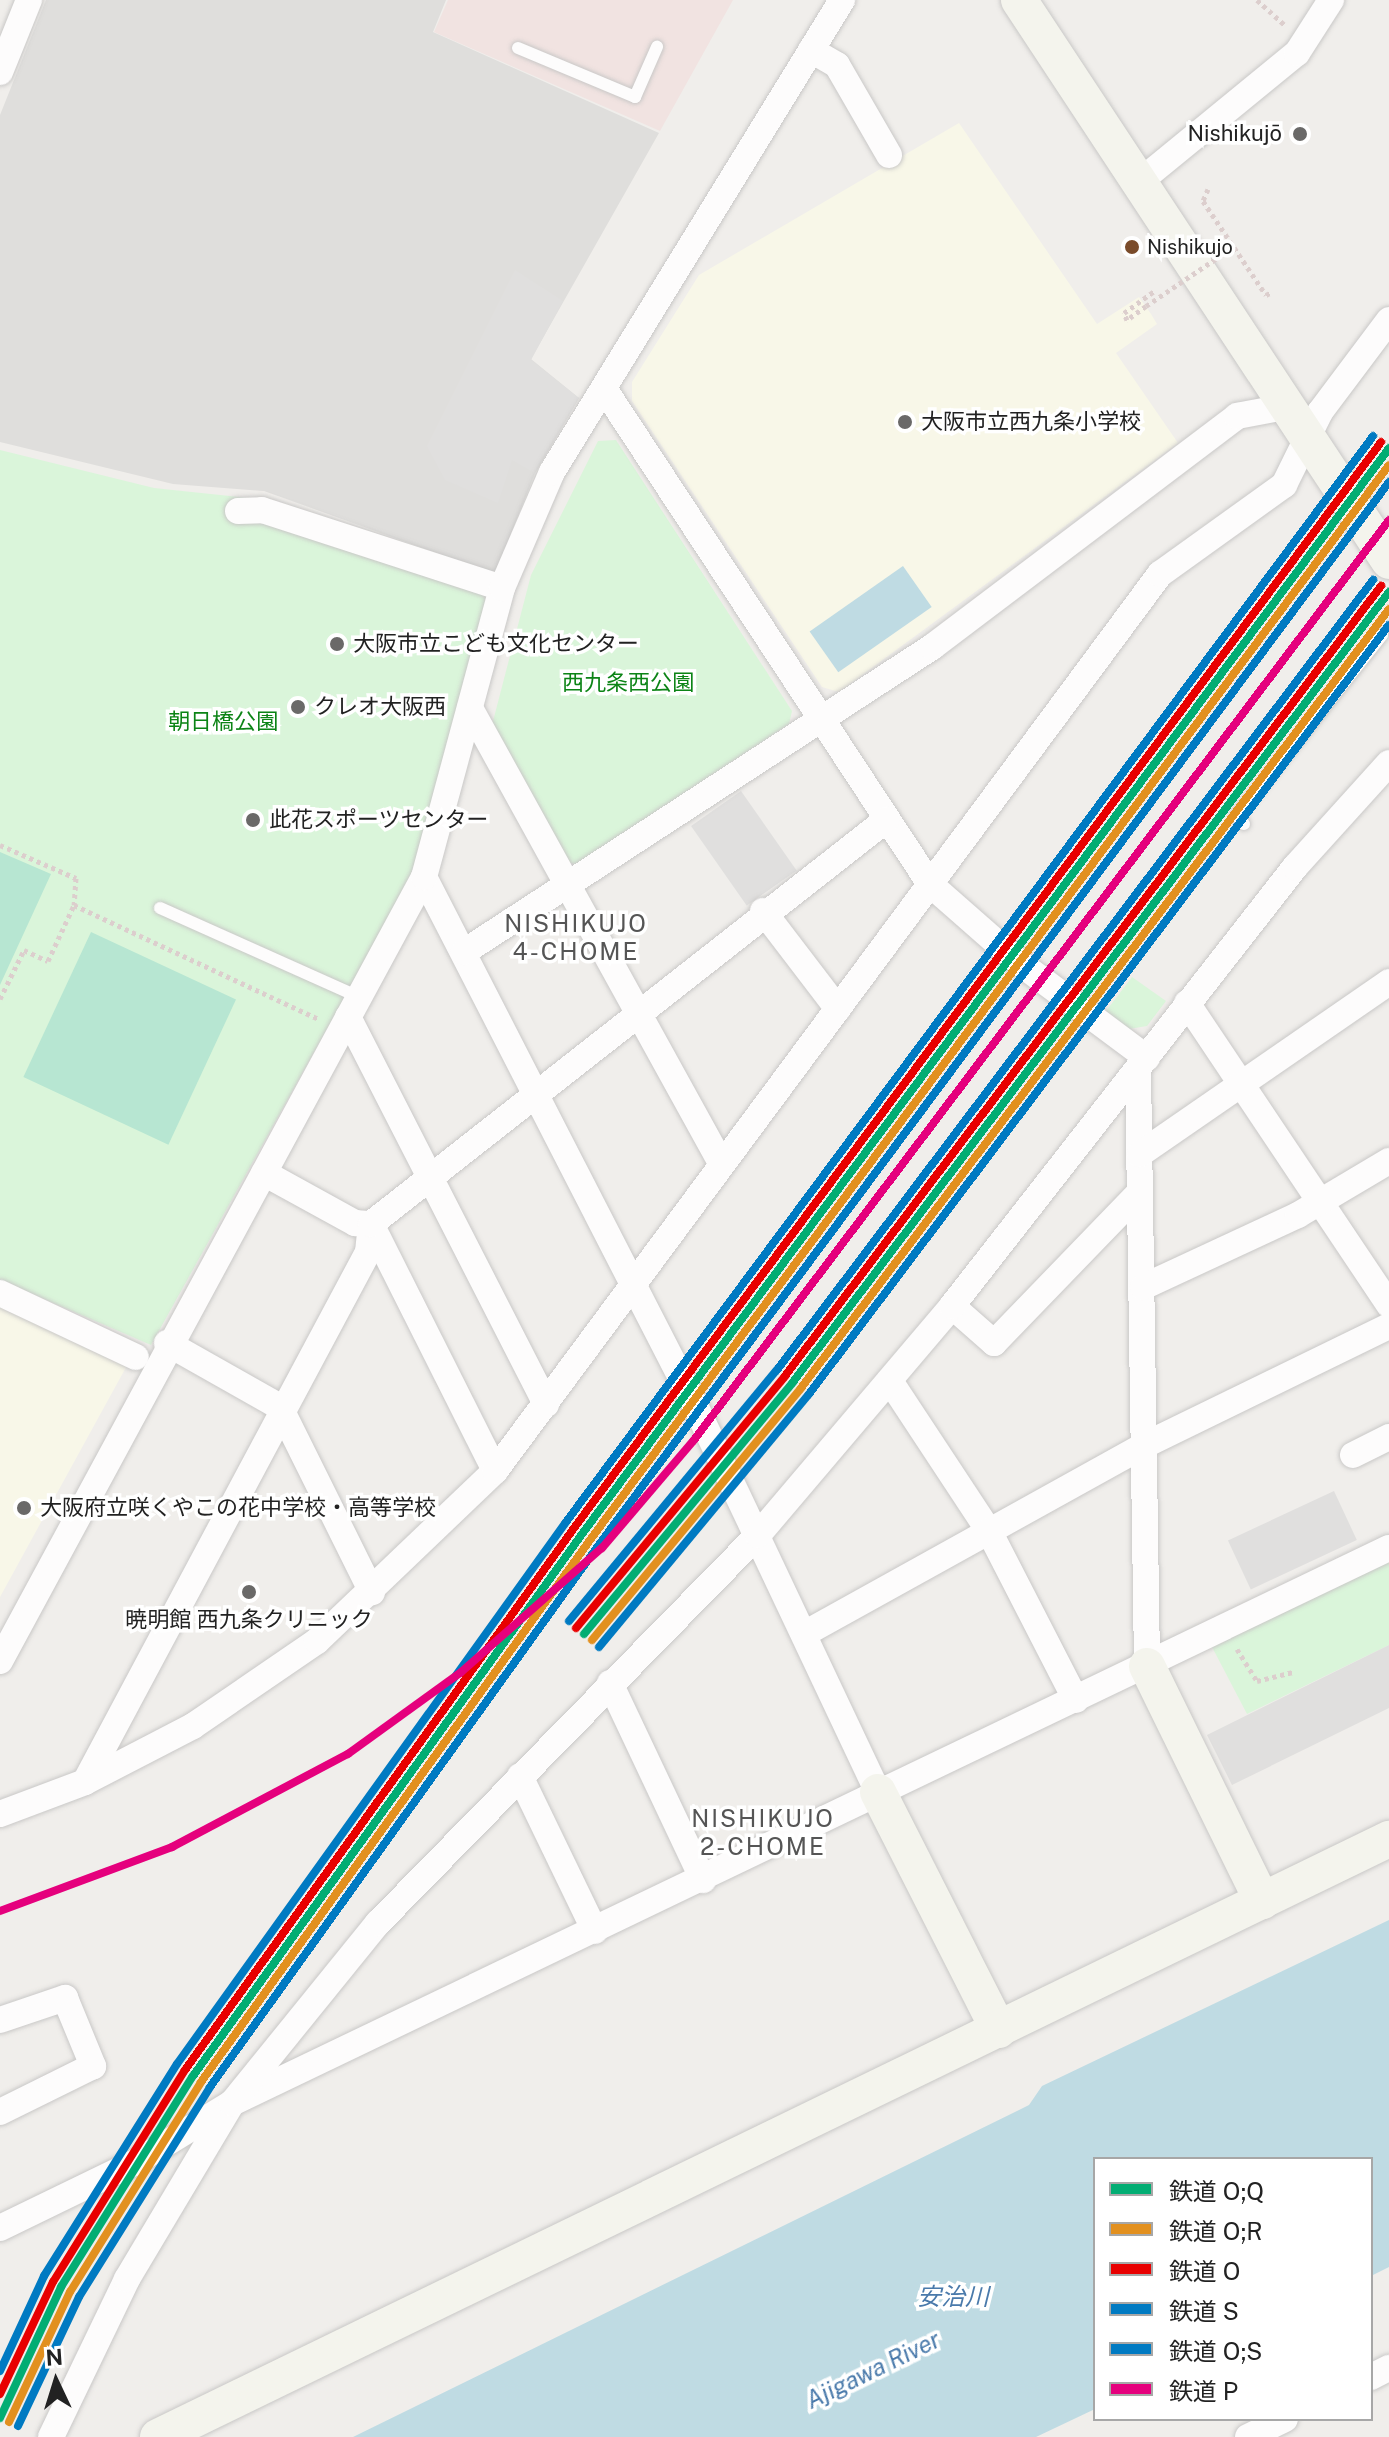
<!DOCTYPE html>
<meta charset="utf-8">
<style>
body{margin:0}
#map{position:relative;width:1389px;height:2437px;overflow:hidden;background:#f0eeeb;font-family:"Public Sans","Noto Sans JP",sans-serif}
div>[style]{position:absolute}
.residential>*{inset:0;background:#dfdedc}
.commercial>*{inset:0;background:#f1e3e1}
.education>*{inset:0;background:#f8f7e8}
.park>*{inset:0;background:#daf5da}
.pitch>*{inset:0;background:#b7e6d2;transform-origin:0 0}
.parking>*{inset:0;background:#e0dfde;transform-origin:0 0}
.water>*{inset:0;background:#bfdbe3;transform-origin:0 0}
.path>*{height:5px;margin-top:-2.5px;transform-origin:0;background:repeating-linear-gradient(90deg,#dccecd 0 4px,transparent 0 8px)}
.roads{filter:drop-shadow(0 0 2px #c9c8c7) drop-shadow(0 0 2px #c9c8c7)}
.lane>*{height:12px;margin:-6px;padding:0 6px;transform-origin:6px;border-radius:6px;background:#fdfcfc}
.street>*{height:26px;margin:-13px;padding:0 13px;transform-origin:13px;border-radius:13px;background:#fdfcfc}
.secondary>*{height:36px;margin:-18px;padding:0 18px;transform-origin:18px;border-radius:18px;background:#f4f4ed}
.path-bridge>*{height:5px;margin-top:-2.5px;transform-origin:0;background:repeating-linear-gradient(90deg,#dccecd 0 4px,transparent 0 8px)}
.rail-1>*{height:8px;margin:-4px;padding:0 4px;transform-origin:4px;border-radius:4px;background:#02ad73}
.rail-2>*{height:8px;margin:-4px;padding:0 4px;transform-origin:4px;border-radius:4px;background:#e2901f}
.rail-3>*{height:8px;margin:-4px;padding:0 4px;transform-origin:4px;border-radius:4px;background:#e80000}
.rail-4>*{height:8px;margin:-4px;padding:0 4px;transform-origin:4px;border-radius:4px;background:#007ac2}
.rail-5>*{height:8px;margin:-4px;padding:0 4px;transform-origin:4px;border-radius:4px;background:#007ac2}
.rail-6>*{height:8px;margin:-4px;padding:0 4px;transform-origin:4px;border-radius:4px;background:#e5007d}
.dots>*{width:22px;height:22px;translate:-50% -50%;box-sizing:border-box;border:4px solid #fff;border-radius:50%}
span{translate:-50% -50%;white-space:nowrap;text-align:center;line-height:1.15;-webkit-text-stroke:7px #fff;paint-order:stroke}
.bus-label{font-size:20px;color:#222}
.left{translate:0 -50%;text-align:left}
.poi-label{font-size:22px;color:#222}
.right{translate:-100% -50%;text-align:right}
.park-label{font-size:22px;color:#0c8416}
.neighbourhood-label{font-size:24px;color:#555;letter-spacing:2px}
.water-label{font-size:24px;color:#4a7aab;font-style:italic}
.legend{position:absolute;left:1093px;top:2157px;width:280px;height:264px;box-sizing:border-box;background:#fff;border:2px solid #a7a7a7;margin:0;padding:10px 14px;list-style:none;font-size:24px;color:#222}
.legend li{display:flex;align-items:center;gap:16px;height:40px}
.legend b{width:40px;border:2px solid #a7a7a7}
.north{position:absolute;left:16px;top:2341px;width:80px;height:80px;-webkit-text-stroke:6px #fff;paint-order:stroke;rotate:356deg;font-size:22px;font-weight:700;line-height:32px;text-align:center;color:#222}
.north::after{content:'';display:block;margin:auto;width:28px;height:36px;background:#222;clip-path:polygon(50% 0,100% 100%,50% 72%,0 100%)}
</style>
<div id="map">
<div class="residential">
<i style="clip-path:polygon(46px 0,446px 0,433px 32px,659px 133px,531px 359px,579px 398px,535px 473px,495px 574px,264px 491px,173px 484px,0 442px,0 115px)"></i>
</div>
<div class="commercial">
<i style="clip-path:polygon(448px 0,733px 0,660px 131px,434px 32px)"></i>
</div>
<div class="education">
<i style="clip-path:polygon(959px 123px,1097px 324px,1139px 297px,1151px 314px,1157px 324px,1116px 353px,1178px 443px,839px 692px,822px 687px,632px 401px,632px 382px,699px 275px)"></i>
<i style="clip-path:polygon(0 1302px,130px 1360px,0 1597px)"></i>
</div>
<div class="park">
<i style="clip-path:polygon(616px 440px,792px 711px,789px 724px,576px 864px,566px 862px,492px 725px,531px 575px,598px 441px)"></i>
<i style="clip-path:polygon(0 450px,154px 488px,269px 500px,494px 578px,417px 867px,151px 1345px,0 1280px)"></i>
<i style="clip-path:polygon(1132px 977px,1166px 1001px,1147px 1026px,1129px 1029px,1106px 1011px)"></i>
<i style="clip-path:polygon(1389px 1561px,1389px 1645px,1247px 1714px,1212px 1647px)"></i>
</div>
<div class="pitch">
<i style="clip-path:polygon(0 852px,51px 874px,0 985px)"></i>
<i style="left:91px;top:932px;width:160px;height:160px;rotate:25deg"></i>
</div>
<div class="parking">
<i style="clip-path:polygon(515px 270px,563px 301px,531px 360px,579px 398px,535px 473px,512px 460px,498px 503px,445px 480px,427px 446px)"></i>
<i style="left:741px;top:791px;width:97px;height:61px;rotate:55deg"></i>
<i style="left:1334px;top:1491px;width:54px;height:117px;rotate:65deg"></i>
<i style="clip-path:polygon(1389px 1645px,1389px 1708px,1232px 1785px,1207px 1735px)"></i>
</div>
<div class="water">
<i style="left:903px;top:566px;width:50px;height:114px;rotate:55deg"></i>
<i style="clip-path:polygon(1389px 1920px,1389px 2267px,1371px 2276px,1371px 2159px,1095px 2159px,1095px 2409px,1036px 2437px,353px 2437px,1029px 2105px,1042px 2086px)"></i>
</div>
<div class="path">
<i style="left:1257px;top:0;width:39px;rotate:42deg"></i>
<i style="left:1208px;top:189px;width:13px;rotate:113deg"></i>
<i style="left:1203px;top:201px;width:113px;rotate:56.2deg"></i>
<i style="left:1266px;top:295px;width:7px;rotate:-27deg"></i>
<i style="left:1146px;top:306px;width:24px;rotate:144deg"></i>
<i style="left:1127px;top:320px;width:8px;rotate:-113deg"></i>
<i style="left:1124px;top:313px;width:37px;rotate:-36deg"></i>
<i style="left:0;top:845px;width:83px;rotate:23.5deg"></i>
<i style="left:76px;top:878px;width:27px;rotate:94deg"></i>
<i style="left:0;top:999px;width:55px;rotate:-63.9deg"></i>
<i style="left:24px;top:950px;width:26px;rotate:25deg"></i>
<i style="left:48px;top:961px;width:62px;rotate:-65.1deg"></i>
<i style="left:74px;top:905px;width:270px;rotate:25deg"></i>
<i style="left:1237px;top:1649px;width:38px;rotate:58deg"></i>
<i style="left:1257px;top:1681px;width:37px;rotate:-14deg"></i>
</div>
<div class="roads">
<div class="lane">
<i style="left:518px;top:48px;width:127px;rotate:22.7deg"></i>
<i style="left:635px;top:97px;width:55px;rotate:-66.3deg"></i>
<i style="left:1244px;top:824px;width:11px;rotate:-131deg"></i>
<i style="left:1237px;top:816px;width:232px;rotate:-51.3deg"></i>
<i style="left:160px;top:908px;width:218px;rotate:24.1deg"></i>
</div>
<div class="street">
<i style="left:811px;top:50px;width:30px;rotate:30deg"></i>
<i style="left:837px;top:65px;width:104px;rotate:60deg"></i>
<i style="left:0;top:72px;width:78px;rotate:-68.1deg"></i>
<i style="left:1138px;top:183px;width:205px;rotate:-39.3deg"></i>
<i style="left:1297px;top:53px;width:63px;rotate:-57.3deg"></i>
<i style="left:605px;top:390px;width:591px;rotate:56.66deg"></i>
<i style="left:930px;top:884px;width:121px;rotate:41.3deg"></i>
<i style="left:1021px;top:964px;width:157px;rotate:36.7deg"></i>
<i style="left:238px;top:511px;width:24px;rotate:-2deg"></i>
<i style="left:262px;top:510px;width:252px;rotate:18deg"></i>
<i style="left:470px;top:708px;width:517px;rotate:61.11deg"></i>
<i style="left:424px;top:877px;width:589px;rotate:62.83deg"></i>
<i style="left:693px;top:1401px;width:433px;rotate:64.7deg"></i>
<i style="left:763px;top:911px;width:123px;rotate:52.6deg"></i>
<i style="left:464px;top:952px;width:559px;rotate:-33.09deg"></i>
<i style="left:932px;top:647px;width:383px;rotate:-37.1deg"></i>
<i style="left:1237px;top:416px;width:49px;rotate:-10.6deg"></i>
<i style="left:1187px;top:1003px;width:363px;rotate:56.2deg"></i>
<i style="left:348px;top:1017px;width:435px;rotate:62.9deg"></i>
<i style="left:1138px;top:1070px;width:596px;rotate:89.13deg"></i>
<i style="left:1140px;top:1154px;width:303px;rotate:-34.6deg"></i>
<i style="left:264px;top:1173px;width:104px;rotate:28.8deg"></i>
<i style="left:355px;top:1223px;width:16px;rotate:4deg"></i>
<i style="left:371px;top:1224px;width:276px;rotate:63.3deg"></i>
<i style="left:1143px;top:1287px;width:171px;rotate:-24.9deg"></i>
<i style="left:1298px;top:1215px;width:106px;rotate:-30.7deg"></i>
<i style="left:0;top:1293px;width:150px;rotate:25.2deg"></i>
<i style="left:952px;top:1306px;width:56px;rotate:41.4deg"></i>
<i style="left:994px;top:1343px;width:210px;rotate:-46deg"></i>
<i style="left:167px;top:1343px;width:130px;rotate:29.5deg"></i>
<i style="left:280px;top:1407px;width:207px;rotate:63.6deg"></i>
<i style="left:890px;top:1381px;width:180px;rotate:56.6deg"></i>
<i style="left:989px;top:1531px;width:190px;rotate:62.8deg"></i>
<i style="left:1353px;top:1455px;width:40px;rotate:-26.6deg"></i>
<i style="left:804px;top:1634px;width:392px;rotate:-29deg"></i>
<i style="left:1147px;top:1444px;width:269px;rotate:-26deg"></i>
<i style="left:0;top:1661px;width:891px;rotate:-61.59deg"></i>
<i style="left:424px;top:877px;width:299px;rotate:-74.9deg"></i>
<i style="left:502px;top:588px;width:126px;rotate:-66.7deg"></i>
<i style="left:552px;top:472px;width:554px;rotate:-58.43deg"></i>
<i style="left:610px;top:1683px;width:218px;rotate:64.7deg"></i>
<i style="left:520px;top:1776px;width:172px;rotate:64.2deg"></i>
<i style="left:85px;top:1782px;width:601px;rotate:-61.9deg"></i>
<i style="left:368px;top:1252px;width:28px;rotate:-84deg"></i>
<i style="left:371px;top:1224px;width:655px;rotate:-38.11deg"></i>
<i style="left:0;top:1814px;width:91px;rotate:-20.6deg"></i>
<i style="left:85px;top:1782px;width:122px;rotate:-27.4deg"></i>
<i style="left:193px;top:1726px;width:150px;rotate:-34.4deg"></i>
<i style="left:317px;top:1641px;width:246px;rotate:-43.7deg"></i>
<i style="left:495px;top:1471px;width:1117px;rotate:-53.45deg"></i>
<i style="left:1160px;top:574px;width:153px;rotate:-35.7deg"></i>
<i style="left:1284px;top:485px;width:81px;rotate:-63.7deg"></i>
<i style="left:1320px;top:412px;width:115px;rotate:-53.1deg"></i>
<i style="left:0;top:2020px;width:69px;rotate:-18.7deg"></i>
<i style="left:65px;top:1998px;width:74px;rotate:67.6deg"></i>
<i style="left:93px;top:2066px;width:104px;rotate:153.7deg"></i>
<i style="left:0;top:2228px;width:149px;rotate:-25.9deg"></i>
<i style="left:134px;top:2163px;width:115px;rotate:-31.5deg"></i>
<i style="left:232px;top:2103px;width:1283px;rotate:-25.63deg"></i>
<i style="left:1371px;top:2377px;width:20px;rotate:-27deg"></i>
<i style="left:51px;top:2437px;width:175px;rotate:-64.3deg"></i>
<i style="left:127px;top:2279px;width:205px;rotate:-59.2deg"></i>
<i style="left:232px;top:2103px;width:232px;rotate:-51deg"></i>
<i style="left:378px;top:1923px;width:543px;rotate:-45.6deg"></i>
<i style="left:758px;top:1535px;width:300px;rotate:-49.7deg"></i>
<i style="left:952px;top:1306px;width:557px;rotate:-52deg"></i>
<i style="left:1295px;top:867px;width:140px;rotate:-47.9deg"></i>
<i style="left:1248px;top:2437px;width:41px;rotate:-25.9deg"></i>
</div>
<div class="secondary">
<i style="left:1019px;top:0;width:672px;rotate:56.59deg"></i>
<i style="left:1147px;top:1666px;width:262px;rotate:63.9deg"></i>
<i style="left:878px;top:1792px;width:267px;rotate:63.1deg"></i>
<i style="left:158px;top:2437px;width:1369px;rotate:-25.91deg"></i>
</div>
</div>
<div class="path-bridge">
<i style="left:1146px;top:306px;width:105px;rotate:-34.1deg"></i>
</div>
<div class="rail-1">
<i style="left:584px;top:1634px;width:327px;rotate:-50.3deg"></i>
<i style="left:793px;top:1382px;width:990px;rotate:-52.97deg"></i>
<i style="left:0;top:2418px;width:145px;rotate:-65deg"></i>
<i style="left:61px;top:2287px;width:249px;rotate:-58deg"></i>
<i style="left:193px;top:2076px;width:667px;rotate:-54.33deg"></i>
<i style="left:582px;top:1534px;width:1353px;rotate:-53.38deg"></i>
</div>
<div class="rail-2">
<i style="left:592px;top:1640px;width:327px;rotate:-50.3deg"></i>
<i style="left:801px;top:1388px;width:976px;rotate:-52.95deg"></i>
<i style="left:9px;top:2422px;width:144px;rotate:-64.9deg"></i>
<i style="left:70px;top:2292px;width:248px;rotate:-58deg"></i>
<i style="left:201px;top:2082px;width:667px;rotate:-54.33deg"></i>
<i style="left:590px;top:1540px;width:1339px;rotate:-53.38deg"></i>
</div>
<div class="rail-3">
<i style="left:576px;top:1628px;width:327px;rotate:-50.3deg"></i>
<i style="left:785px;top:1376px;width:990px;rotate:-52.97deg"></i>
<i style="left:0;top:2394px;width:124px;rotate:-64.7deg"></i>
<i style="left:53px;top:2282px;width:250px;rotate:-58.1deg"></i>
<i style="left:185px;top:2070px;width:667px;rotate:-54.33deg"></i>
<i style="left:574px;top:1528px;width:1353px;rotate:-53.38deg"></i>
</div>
<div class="rail-4">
<i style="left:599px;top:1647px;width:329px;rotate:-50.3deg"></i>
<i style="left:809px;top:1394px;width:963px;rotate:-52.98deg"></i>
<i style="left:18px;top:2426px;width:143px;rotate:-64.7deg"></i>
<i style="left:79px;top:2297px;width:248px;rotate:-58deg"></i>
<i style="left:210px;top:2087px;width:666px;rotate:-54.35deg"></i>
<i style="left:598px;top:1546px;width:1326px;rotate:-53.37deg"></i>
</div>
<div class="rail-5">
<i style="left:569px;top:1621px;width:326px;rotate:-50.4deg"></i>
<i style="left:777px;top:1370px;width:990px;rotate:-52.97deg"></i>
<i style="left:0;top:2371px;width:105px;rotate:-65.1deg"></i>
<i style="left:44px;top:2276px;width:250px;rotate:-57.9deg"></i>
<i style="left:177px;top:2064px;width:667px;rotate:-54.33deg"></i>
<i style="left:566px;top:1522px;width:1353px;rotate:-53.38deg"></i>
</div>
<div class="rail-6">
<i style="left:0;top:1911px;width:184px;rotate:-20.4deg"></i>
<i style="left:172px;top:1847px;width:199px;rotate:-27.9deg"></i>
<i style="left:348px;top:1754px;width:138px;rotate:-35.9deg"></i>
<i style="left:460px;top:1673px;width:189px;rotate:-41.4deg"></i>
<i style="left:602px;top:1548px;width:142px;rotate:-49.6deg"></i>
<i style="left:694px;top:1440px;width:1153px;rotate:-52.93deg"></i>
</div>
<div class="dots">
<i style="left:1300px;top:134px;background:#6a6968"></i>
<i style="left:1132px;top:247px;background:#7a4b2a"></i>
<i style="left:905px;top:422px;background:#6a6968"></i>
<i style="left:337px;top:644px;background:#6a6968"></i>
<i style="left:298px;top:707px;background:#6a6968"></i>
<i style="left:253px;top:820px;background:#6a6968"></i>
<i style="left:24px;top:1508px;background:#6a6968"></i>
<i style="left:249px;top:1592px;background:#6a6968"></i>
</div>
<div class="bus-label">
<span class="left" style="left:1147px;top:247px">Nishikujo</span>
</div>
<div class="poi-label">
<span class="right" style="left:1282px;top:134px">Nishikujō</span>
<span class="left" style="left:921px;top:422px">大阪市立西九条小学校</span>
<span class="left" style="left:353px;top:644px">大阪市立こども文化センター</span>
<span class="left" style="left:314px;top:707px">クレオ大阪西</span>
<span class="left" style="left:269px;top:820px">此花スポーツセンター</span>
<span class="left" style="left:40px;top:1508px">大阪府立咲くやこの花中学校・高等学校</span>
<span style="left:249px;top:1620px">暁明館 西九条クリニック</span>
</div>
<div class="park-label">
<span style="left:628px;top:683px">西九条西公園</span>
<span style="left:223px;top:722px">朝日橋公園</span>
</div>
<div class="neighbourhood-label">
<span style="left:576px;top:938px">NISHIKUJO<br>4-CHOME</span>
<span style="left:763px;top:1833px">NISHIKUJO<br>2-CHOME</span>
</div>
<div class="water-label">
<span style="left:953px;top:2297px">安治川</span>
<span style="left:873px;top:2370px;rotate:-26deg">Ajigawa River</span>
</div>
<ul class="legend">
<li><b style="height:10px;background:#02ad73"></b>鉄道 O;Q</li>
<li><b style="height:10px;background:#e2901f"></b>鉄道 O;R</li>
<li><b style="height:10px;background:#e80000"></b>鉄道 O</li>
<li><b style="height:10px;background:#007ac2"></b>鉄道 S</li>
<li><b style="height:10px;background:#007ac2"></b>鉄道 O;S</li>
<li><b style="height:10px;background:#e5007d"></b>鉄道 P</li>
</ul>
<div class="north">N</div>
</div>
